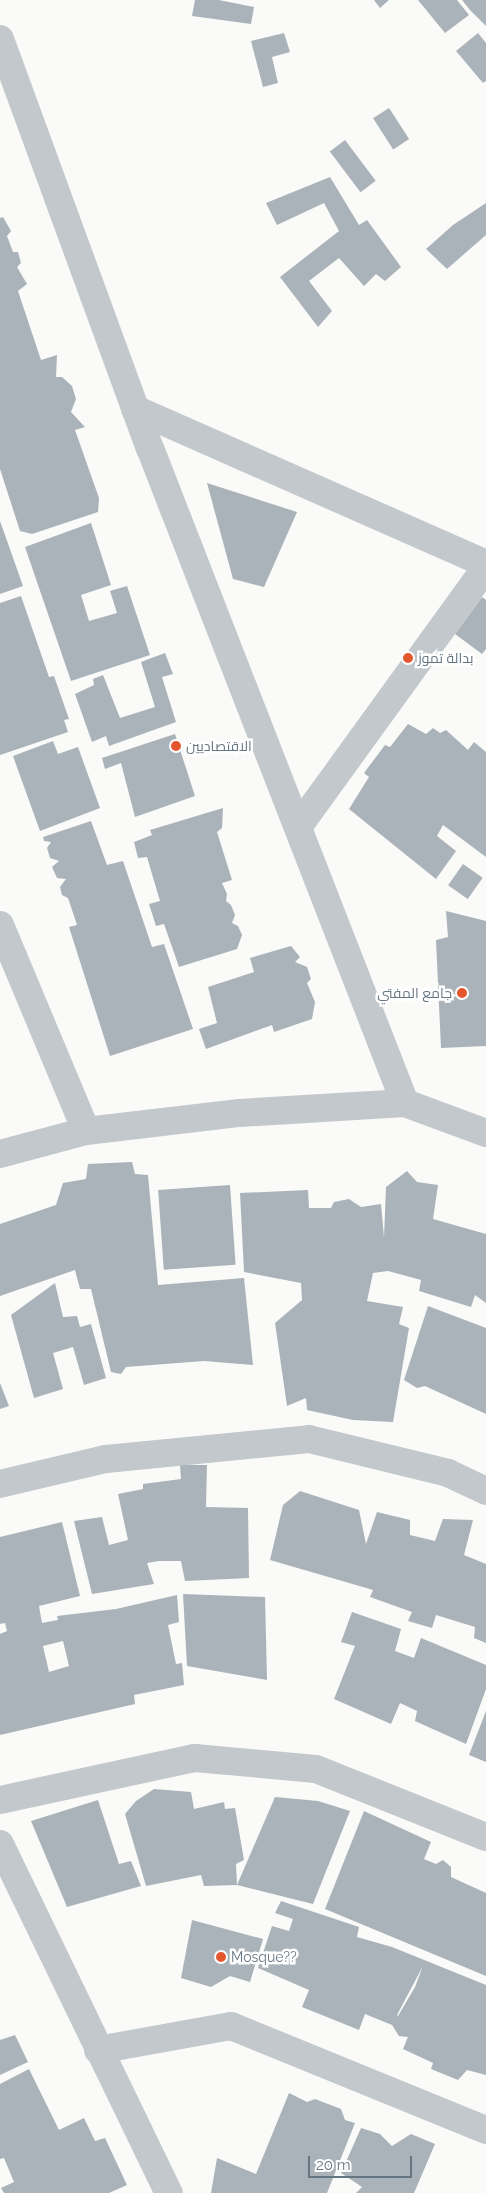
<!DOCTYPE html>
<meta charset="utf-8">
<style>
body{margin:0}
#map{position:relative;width:486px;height:2193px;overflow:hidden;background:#fafaf8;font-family:Raleway,Cairo,sans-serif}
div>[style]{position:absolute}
.building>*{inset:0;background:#aab3b9;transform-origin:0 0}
.minor>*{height:28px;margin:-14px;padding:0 14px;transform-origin:14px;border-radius:14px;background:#c3c8cc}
.dots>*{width:14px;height:14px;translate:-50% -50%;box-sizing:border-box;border:2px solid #fff;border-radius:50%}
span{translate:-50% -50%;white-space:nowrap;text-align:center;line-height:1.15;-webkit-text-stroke:5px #fff;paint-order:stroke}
.poi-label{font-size:14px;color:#657683}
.left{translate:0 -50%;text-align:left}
.right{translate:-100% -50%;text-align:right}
.scale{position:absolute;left:308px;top:2156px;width:104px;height:22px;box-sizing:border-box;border:2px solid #657683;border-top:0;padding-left:6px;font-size:15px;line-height:18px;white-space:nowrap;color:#657683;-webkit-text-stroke:4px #fff;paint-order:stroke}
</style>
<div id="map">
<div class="building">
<i style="clip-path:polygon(195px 0,219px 0,254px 7px,251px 24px,192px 16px)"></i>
<i style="clip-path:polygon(374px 0,389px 0,380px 8px)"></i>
<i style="clip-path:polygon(418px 0,457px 0,469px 15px,445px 33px)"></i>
<i style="clip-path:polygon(462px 0,486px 0,486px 26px,470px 10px)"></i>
<i style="clip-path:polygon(284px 33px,290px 52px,272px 57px,278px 83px,263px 87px,251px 41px)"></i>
<i style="clip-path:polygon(478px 33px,486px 43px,486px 81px,483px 83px,456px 51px)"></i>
<i style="left:389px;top:108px;width:37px;height:19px;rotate:57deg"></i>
<i style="left:345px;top:140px;width:51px;height:19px;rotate:53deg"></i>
<i style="clip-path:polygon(330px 177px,359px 225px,367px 220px,401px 267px,385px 281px,376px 274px,364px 286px,339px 258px,309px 281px,332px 311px,318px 327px,280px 277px,339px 231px,324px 203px,277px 225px,266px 203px)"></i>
<i style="clip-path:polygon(486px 203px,486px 235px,447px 269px,426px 249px,453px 225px)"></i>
<i style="clip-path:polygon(3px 217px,11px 231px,7px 236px,13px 252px,18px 252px,21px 263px,17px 267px,27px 284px,18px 291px,41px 360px,57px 355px,56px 377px,62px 377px,72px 386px,76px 399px,71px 412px,85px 427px,75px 430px,99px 498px,98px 512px,32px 534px,20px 531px,0 469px,0 218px)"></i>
<i style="clip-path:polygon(207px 483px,297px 512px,264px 587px,233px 579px)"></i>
<i style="clip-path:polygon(0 521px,23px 586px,0 594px)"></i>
<i style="clip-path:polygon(91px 523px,111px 585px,81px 595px,89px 621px,117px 613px,110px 591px,127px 586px,150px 655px,71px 681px,25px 547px)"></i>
<i style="clip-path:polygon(21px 596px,49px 677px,54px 676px,69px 719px,64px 720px,68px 732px,0 755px,0 603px)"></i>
<i style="clip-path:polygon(482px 597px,486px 600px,486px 649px,482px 654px,455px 634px)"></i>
<i style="clip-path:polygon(165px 653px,173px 674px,162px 677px,176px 722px,109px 746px,106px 736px,92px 742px,75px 694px,94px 685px,93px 679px,103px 675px,120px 718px,155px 707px,141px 662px)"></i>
<i style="clip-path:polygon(408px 724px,426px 734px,433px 728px,440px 733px,446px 730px,468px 750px,474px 742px,486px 752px,486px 857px,443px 825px,437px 836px,456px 851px,436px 879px,349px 809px,369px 777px,364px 773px,385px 745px,390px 747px)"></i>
<i style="clip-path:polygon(175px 734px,195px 796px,135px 817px,121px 763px,105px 769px,102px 758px)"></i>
<i style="clip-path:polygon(53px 741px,58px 754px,78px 747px,100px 808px,40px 831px,13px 756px)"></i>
<i style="clip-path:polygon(223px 808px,222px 828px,217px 832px,232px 880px,222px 883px,227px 894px,226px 901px,231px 905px,235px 915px,232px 923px,238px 926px,242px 935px,237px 949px,179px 967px,164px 924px,156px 926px,149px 904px,160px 901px,147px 857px,138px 858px,134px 842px,152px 835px,150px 830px)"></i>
<i style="clip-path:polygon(91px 821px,107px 865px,123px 861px,152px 947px,164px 944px,193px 1029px,110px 1056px,69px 927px,77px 925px,68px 898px,62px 895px,60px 887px,66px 879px,57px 878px,52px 867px,59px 861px,50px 858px,47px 848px,51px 842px,44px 841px,43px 837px)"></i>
<i style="left:463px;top:864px;width:24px;height:26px;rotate:35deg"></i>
<i style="clip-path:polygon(446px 911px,486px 921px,486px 1046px,441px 1048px,436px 940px,448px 937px)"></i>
<i style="clip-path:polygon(291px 946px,300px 957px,295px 962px,307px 967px,311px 979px,307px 983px,315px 1002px,312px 1019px,274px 1032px,272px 1025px,206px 1049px,199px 1029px,217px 1023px,208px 987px,254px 972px,250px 958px)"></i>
<i style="clip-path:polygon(132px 1162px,135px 1174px,148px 1175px,158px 1285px,244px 1278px,253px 1365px,204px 1361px,126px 1367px,121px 1374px,111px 1372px,91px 1289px,80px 1289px,75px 1270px,0 1296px,0 1224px,56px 1205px,63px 1183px,86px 1179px,88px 1164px)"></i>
<i style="clip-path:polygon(407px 1171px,417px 1182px,438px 1185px,433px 1219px,486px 1234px,486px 1303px,475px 1295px,471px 1307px,419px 1291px,421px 1280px,388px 1271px,373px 1273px,367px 1301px,403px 1307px,399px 1324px,409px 1328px,393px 1422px,353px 1420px,307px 1410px,306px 1398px,287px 1406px,275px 1323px,302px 1300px,301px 1283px,244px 1272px,240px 1193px,308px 1190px,309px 1208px,331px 1208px,334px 1202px,349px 1199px,361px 1207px,381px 1204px,384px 1237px,386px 1187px)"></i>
<i style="left:230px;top:1185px;width:80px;height:72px;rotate:86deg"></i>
<i style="clip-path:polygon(55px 1283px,63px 1317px,77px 1316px,80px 1327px,91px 1324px,106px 1378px,84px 1385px,73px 1347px,53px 1353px,63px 1389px,34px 1398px,11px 1315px)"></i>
<i style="clip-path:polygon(428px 1306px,486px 1328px,486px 1414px,425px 1386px,417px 1388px,404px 1380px)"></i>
<i style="clip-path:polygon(0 1383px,9px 1406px,0 1409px)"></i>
<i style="clip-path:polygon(180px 1465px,207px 1465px,206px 1507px,248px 1508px,249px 1578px,185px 1581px,181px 1561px,159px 1561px,147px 1563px,154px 1584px,92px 1594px,74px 1521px,102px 1517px,109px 1545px,128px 1540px,118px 1494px,143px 1489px,143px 1484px,181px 1479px)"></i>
<i style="clip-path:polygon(300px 1491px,359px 1510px,366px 1544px,377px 1512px,410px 1520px,410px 1535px,435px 1541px,443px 1519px,473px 1520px,464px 1555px,486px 1564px,486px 1643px,474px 1638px,475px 1627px,436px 1615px,432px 1628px,408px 1621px,412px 1612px,370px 1597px,373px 1590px,270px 1560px,283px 1505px)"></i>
<i style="clip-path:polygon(evenodd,62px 1522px,80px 1596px,39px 1606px,42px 1623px,58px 1620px,57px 1616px,116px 1609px,177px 1595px,179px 1622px,168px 1625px,176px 1664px,182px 1663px,184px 1685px,134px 1695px,135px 1704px,0 1735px,0 1634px,7px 1631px,5px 1623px,0 1624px,0 1537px,62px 1522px,63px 1641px,69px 1666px,49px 1672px,43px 1646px,63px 1641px)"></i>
<i style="clip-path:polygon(183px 1594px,265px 1597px,267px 1680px,187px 1666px)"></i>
<i style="clip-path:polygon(352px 1612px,401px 1629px,395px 1651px,414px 1658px,421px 1638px,486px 1665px,486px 1689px,466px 1744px,415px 1721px,417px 1711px,400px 1703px,391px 1724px,334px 1699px,355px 1646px,341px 1642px)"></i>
<i style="clip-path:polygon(486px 1711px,486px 1762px,469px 1755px)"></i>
<i style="clip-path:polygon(154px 1789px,191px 1792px,194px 1809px,224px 1802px,225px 1809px,235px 1808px,244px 1860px,236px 1864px,237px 1885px,204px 1886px,201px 1875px,146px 1886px,125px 1814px,136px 1801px)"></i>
<i style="clip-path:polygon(275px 1797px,318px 1801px,350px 1811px,313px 1904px,237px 1885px)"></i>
<i style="clip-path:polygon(98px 1800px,119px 1864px,131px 1861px,141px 1886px,67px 1907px,31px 1821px)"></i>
<i style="clip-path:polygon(364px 1811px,431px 1842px,424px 1859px,436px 1864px,443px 1860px,451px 1867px,451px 1877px,486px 1893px,486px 1976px,325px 1909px)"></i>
<i style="clip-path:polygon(evenodd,281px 1901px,359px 1927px,357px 1937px,392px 1947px,486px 1985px,486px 2075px,467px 2070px,458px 2080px,431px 2069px,433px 2063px,403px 2049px,408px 2037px,399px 2036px,392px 2025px,365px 2014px,359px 2030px,302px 2007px,309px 1990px,258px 1968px,272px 1926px,289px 1931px,293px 1919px,275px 1913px,281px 1901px,423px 1966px,415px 1987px,398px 2016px,397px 2015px,423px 1966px)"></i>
<i style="clip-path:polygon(192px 1920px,263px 1939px,250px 1982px,230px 1976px,211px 1987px,181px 1978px)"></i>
<i style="clip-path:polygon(15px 2035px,28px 2062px,0 2075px,0 2040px)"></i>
<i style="clip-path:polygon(29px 2069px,59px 2130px,84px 2118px,95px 2141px,105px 2138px,127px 2185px,109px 2193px,4px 2193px,1px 2188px,14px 2182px,4px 2158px,0 2159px,0 2084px)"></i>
<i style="clip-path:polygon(289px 2093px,307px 2102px,315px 2099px,341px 2109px,345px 2120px,355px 2123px,327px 2193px,211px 2193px,217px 2158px,256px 2174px)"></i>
<i style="clip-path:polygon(361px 2128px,380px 2134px,392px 2146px,411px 2134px,435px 2144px,414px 2193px,356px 2193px,362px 2187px,341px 2173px)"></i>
</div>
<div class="minor">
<i style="left:0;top:39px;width:436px;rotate:69.9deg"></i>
<i style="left:150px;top:448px;width:703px;rotate:68.73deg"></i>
<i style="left:135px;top:409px;width:384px;rotate:23.8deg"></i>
<i style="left:298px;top:827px;width:321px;rotate:-54.1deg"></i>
<i style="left:0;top:925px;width:223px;rotate:67.3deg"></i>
<i style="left:0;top:1154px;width:89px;rotate:-15deg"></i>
<i style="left:86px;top:1131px;width:155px;rotate:-6.7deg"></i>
<i style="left:240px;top:1113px;width:165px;rotate:-3.5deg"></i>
<i style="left:405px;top:1103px;width:86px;rotate:20.3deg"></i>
<i style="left:0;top:1484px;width:109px;rotate:-13.3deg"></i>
<i style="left:106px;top:1459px;width:204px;rotate:-5.6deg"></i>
<i style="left:309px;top:1439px;width:143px;rotate:13.7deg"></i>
<i style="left:448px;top:1473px;width:42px;rotate:25.3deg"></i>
<i style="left:0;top:1800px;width:199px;rotate:-12.2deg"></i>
<i style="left:195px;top:1758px;width:121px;rotate:5.2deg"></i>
<i style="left:316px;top:1769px;width:183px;rotate:21.8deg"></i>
<i style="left:0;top:1844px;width:388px;rotate:64.2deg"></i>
<i style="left:98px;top:2050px;width:135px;rotate:-10.2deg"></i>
<i style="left:231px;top:2026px;width:275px;rotate:22.2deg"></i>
</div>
<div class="dots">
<i style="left:408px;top:658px;background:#e4572e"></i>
<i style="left:176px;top:746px;background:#e4572e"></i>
<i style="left:462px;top:993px;background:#e4572e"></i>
<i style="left:221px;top:1957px;background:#e4572e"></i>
</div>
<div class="poi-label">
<span class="left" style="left:418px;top:658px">بدالة تموز</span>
<span class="left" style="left:186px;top:746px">الاقتصاديين</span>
<span class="right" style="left:452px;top:993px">جامع المفتي</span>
<span class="left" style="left:231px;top:1957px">Mosque??</span>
</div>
<div class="scale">20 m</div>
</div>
